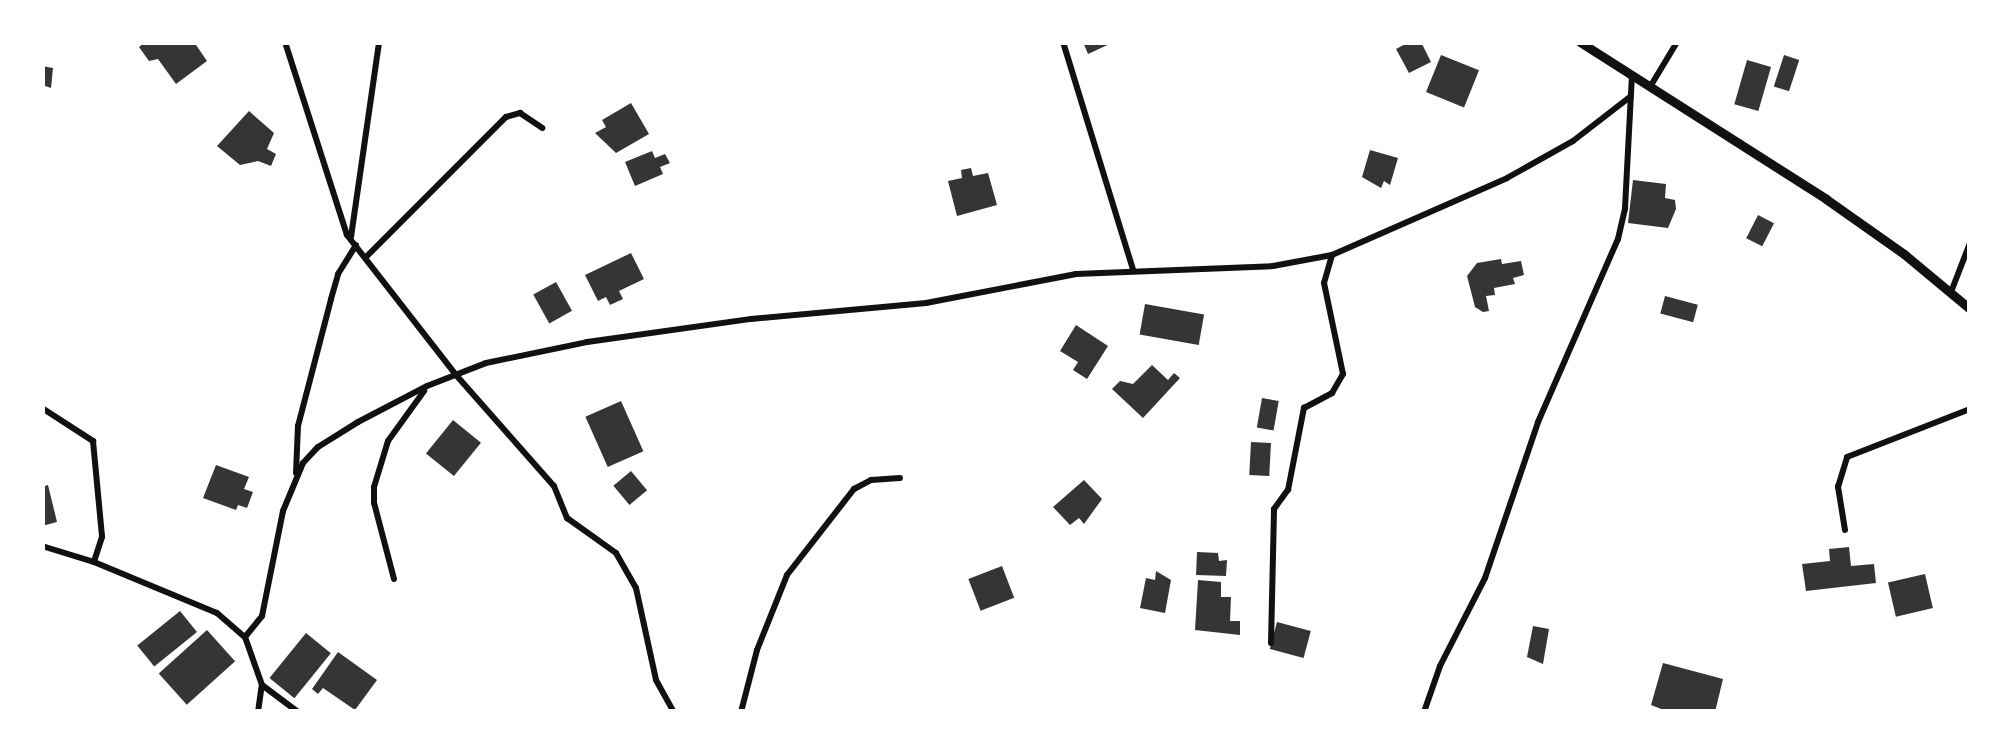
<!DOCTYPE html>
<style>
body{margin:0}
#map{position:relative;width:2012px;height:754px;overflow:hidden;background:#fff;font-family:"Crimson Pro",serif}
div>[style]{position:absolute}
.building>*{inset:0;background:#353535;transform-origin:0 0}
.minor>*{height:6px;margin:-3px;padding:0 3px;transform-origin:3px;border-radius:3px;background:#111}
.secondary>*{height:9px;margin:-4.5px;padding:0 4.5px;transform-origin:4.5px;border-radius:4.5px;background:#111}
span{translate:-50% -50%;white-space:nowrap;text-align:center;line-height:1.15;-webkit-text-stroke:8px #fff;paint-order:stroke}
.frame{position:absolute;inset:0;border:45px solid #fff;pointer-events:none}
</style>
<div id="map">
<div class="building">
<i style="clip-path:polygon(145px 42px,194px 42px,207px 61px,176px 84px,158px 59px,149px 61px,139px 47px)"></i>
<i style="clip-path:polygon(1083px 42px,1114px 42px,1088px 54px)"></i>
<i style="clip-path:polygon(1409px 42px,1421px 42px,1431px 62px,1409px 73px,1396px 49px)"></i>
<i style="left:1441px;top:55px;width:41px;height:40px;rotate:22deg"></i>
<i style="left:1784px;top:55px;width:16px;height:33px;rotate:18deg"></i>
<i style="left:1747px;top:60px;width:25px;height:46px;rotate:16deg"></i>
<i style="clip-path:polygon(42px 66px,53px 68px,51px 88px,42px 85px)"></i>
<i style="clip-path:polygon(631px 103px,649px 134px,616px 153px,595px 133px,606px 127px,602px 120px)"></i>
<i style="clip-path:polygon(249px 111px,274px 133px,267px 149px,276px 154px,271px 166px,258px 161px,240px 165px,217px 146px)"></i>
<i style="clip-path:polygon(1370px 150px,1398px 158px,1390px 185px,1384px 181px,1381px 188px,1362px 177px)"></i>
<i style="clip-path:polygon(652px 151px,655px 158px,665px 154px,670px 163px,660px 167px,663px 174px,635px 186px,625px 162px)"></i>
<i style="clip-path:polygon(971px 168px,973px 176px,988px 173px,997px 205px,957px 216px,948px 181px,962px 178px,961px 170px)"></i>
<i style="clip-path:polygon(1633px 180px,1666px 184px,1665px 198px,1675px 200px,1676px 209px,1668px 228px,1628px 223px)"></i>
<i style="left:1758px;top:215px;width:18px;height:26px;rotate:27deg"></i>
<i style="clip-path:polygon(631px 253px,644px 279px,619px 291px,623px 299px,610px 305px,606px 297px,598px 301px,585px 275px)"></i>
<i style="clip-path:polygon(1501px 259px,1502px 264px,1521px 261px,1524px 275px,1513px 278px,1515px 284px,1494px 288px,1495px 295px,1486px 296px,1489px 311px,1483px 312px,1475px 307px,1467px 276px,1477px 263px)"></i>
<i style="left:556px;top:282px;width:33px;height:26px;rotate:61deg"></i>
<i style="left:1665px;top:296px;width:34px;height:18px;rotate:15deg"></i>
<i style="left:1145px;top:304px;width:60px;height:31px;rotate:10deg"></i>
<i style="clip-path:polygon(1076px 325px,1108px 346px,1087px 379px,1073px 370px,1078px 362px,1060px 351px)"></i>
<i style="clip-path:polygon(1152px 365px,1168px 380px,1174px 373px,1180px 378px,1143px 418px,1112px 389px,1120px 381px,1133px 384px)"></i>
<i style="left:1262px;top:398px;width:17px;height:30px;rotate:10deg"></i>
<i style="left:621px;top:401px;width:55px;height:39px;rotate:66deg"></i>
<i style="left:453px;top:420px;width:36px;height:43px;rotate:39deg"></i>
<i style="left:1251px;top:442px;width:20px;height:33px;rotate:3deg"></i>
<i style="clip-path:polygon(216px 465px,249px 477px,244px 489px,253px 492px,247px 508px,238px 505px,236px 510px,203px 498px)"></i>
<i style="left:631px;top:471px;width:25px;height:23px;rotate:50deg"></i>
<i style="clip-path:polygon(1084px 480px,1102px 499px,1084px 524px,1079px 518px,1070px 525px,1053px 507px)"></i>
<i style="clip-path:polygon(48px 485px,57px 522px,42px 526px,42px 487px)"></i>
<i style="clip-path:polygon(1849px 547px,1851px 566px,1874px 564px,1876px 583px,1806px 591px,1802px 564px,1830px 561px,1829px 549px)"></i>
<i style="clip-path:polygon(1197px 552px,1218px 553px,1219px 561px,1227px 560px,1226px 576px,1196px 575px)"></i>
<i style="left:1002px;top:566px;width:34px;height:36px;rotate:69deg"></i>
<i style="clip-path:polygon(1156px 571px,1171px 580px,1165px 613px,1140px 608px,1146px 578px,1155px 580px)"></i>
<i style="left:1925px;top:574px;width:35px;height:38px;rotate:77deg"></i>
<i style="clip-path:polygon(1198px 580px,1221px 582px,1221px 597px,1231px 597px,1230px 621px,1240px 621px,1240px 635px,1195px 630px)"></i>
<i style="left:180px;top:611px;width:27px;height:55px;rotate:51deg"></i>
<i style="left:1277px;top:622px;width:35px;height:28px;rotate:15deg"></i>
<i style="clip-path:polygon(1533px 626px,1549px 629px,1543px 664px,1527px 657px)"></i>
<i style="left:207px;top:630px;width:42px;height:65px;rotate:48deg"></i>
<i style="left:306px;top:633px;width:32px;height:58px;rotate:39deg"></i>
<i style="clip-path:polygon(338px 652px,377px 680px,355px 710px,323px 688px,318px 694px,312px 689px)"></i>
<i style="clip-path:polygon(1663px 663px,1723px 679px,1715px 712px,1669px 712px,1651px 705px)"></i>
</div>
<div class="minor">
<i style="left:285px;top:42px;width:203px;rotate:72.2deg"></i>
<i style="left:347px;top:235px;width:177px;rotate:52.1deg"></i>
<i style="left:456px;top:375px;width:148px;rotate:48.6deg"></i>
<i style="left:554px;top:486px;width:35px;rotate:68deg"></i>
<i style="left:567px;top:518px;width:60px;rotate:35.5deg"></i>
<i style="left:616px;top:553px;width:40px;rotate:60.3deg"></i>
<i style="left:636px;top:588px;width:94px;rotate:77.7deg"></i>
<i style="left:656px;top:680px;width:37px;rotate:61deg"></i>
<i style="left:1063px;top:42px;width:239px;rotate:72.9deg"></i>
<i style="left:1650px;top:87px;width:52px;rotate:-59deg"></i>
<i style="left:351px;top:237px;width:197px;rotate:-81.8deg"></i>
<i style="left:366px;top:257px;width:198px;rotate:-45deg"></i>
<i style="left:506px;top:117px;width:15px;rotate:-16deg"></i>
<i style="left:520px;top:113px;width:27px;rotate:34deg"></i>
<i style="left:1951px;top:292px;width:53px;rotate:-68.8deg"></i>
<i style="left:42px;top:408px;width:61px;rotate:32.9deg"></i>
<i style="left:93px;top:441px;width:96px;rotate:84.6deg"></i>
<i style="left:102px;top:537px;width:26px;rotate:108deg"></i>
<i style="left:296px;top:473px;width:47px;rotate:-87.6deg"></i>
<i style="left:298px;top:426px;width:131px;rotate:-75.4deg"></i>
<i style="left:331px;top:299px;width:26px;rotate:-74deg"></i>
<i style="left:338px;top:274px;width:34px;rotate:-58deg"></i>
<i style="left:1845px;top:530px;width:44px;rotate:-99.2deg"></i>
<i style="left:1838px;top:487px;width:31px;rotate:-73deg"></i>
<i style="left:1847px;top:457px;width:132px;rotate:-21.3deg"></i>
<i style="left:42px;top:546px;width:54px;rotate:17.1deg"></i>
<i style="left:94px;top:562px;width:133px;rotate:22.5deg"></i>
<i style="left:217px;top:613px;width:37px;rotate:41deg"></i>
<i style="left:245px;top:637px;width:51px;rotate:70.5deg"></i>
<i style="left:262px;top:685px;width:45px;rotate:36.9deg"></i>
<i style="left:394px;top:579px;width:79px;rotate:-104.7deg"></i>
<i style="left:374px;top:503px;width:16px;rotate:-90deg"></i>
<i style="left:374px;top:487px;width:48px;rotate:-73.1deg"></i>
<i style="left:388px;top:441px;width:62px;rotate:-54.2deg"></i>
<i style="left:245px;top:637px;width:27px;rotate:-51deg"></i>
<i style="left:262px;top:616px;width:107px;rotate:-78.7deg"></i>
<i style="left:283px;top:511px;width:52px;rotate:-67.4deg"></i>
<i style="left:303px;top:463px;width:22px;rotate:-47deg"></i>
<i style="left:318px;top:447px;width:47px;rotate:-32deg"></i>
<i style="left:358px;top:422px;width:78px;rotate:-27.6deg"></i>
<i style="left:427px;top:386px;width:63px;rotate:-21.3deg"></i>
<i style="left:486px;top:363px;width:103px;rotate:-11.7deg"></i>
<i style="left:587px;top:342px;width:166px;rotate:-8deg"></i>
<i style="left:751px;top:319px;width:176px;rotate:-5.2deg"></i>
<i style="left:926px;top:303px;width:153px;rotate:-10.9deg"></i>
<i style="left:1076px;top:274px;width:197px;rotate:-2.3deg"></i>
<i style="left:1273px;top:266px;width:60px;rotate:-10.6deg"></i>
<i style="left:1271px;top:643px;width:134px;rotate:-88.7deg"></i>
<i style="left:1274px;top:509px;width:24px;rotate:-54deg"></i>
<i style="left:1288px;top:490px;width:84px;rotate:-79deg"></i>
<i style="left:1304px;top:408px;width:32px;rotate:-28deg"></i>
<i style="left:1332px;top:393px;width:22px;rotate:-60deg"></i>
<i style="left:1343px;top:374px;width:93px;rotate:-101.8deg"></i>
<i style="left:1324px;top:283px;width:29px;rotate:-74deg"></i>
<i style="left:1332px;top:255px;width:191px;rotate:-23.7deg"></i>
<i style="left:1507px;top:178px;width:76px;rotate:-29.3deg"></i>
<i style="left:1573px;top:141px;width:73px;rotate:-37.8deg"></i>
<i style="left:258px;top:712px;width:27px;rotate:-82deg"></i>
<i style="left:741px;top:712px;width:64px;rotate:-75.5deg"></i>
<i style="left:757px;top:650px;width:81px;rotate:-68.2deg"></i>
<i style="left:787px;top:575px;width:109px;rotate:-52.1deg"></i>
<i style="left:854px;top:489px;width:19px;rotate:-28deg"></i>
<i style="left:871px;top:480px;width:29px;rotate:-4deg"></i>
<i style="left:1424px;top:712px;width:49px;rotate:-70.8deg"></i>
<i style="left:1440px;top:666px;width:99px;rotate:-62.9deg"></i>
<i style="left:1485px;top:578px;width:165px;rotate:-71.2deg"></i>
<i style="left:1538px;top:422px;width:200px;rotate:-66.4deg"></i>
<i style="left:1618px;top:239px;width:32px;rotate:-77deg"></i>
<i style="left:1625px;top:208px;width:132px;rotate:-87deg"></i>
</div>
<div class="secondary">
<i style="left:1580px;top:42px;width:292px;rotate:32.5deg"></i>
<i style="left:1826px;top:199px;width:95px;rotate:35.2deg"></i>
<i style="left:1904px;top:254px;width:86px;rotate:39.8deg"></i>
</div>
<div class="frame"></div>
</div>
